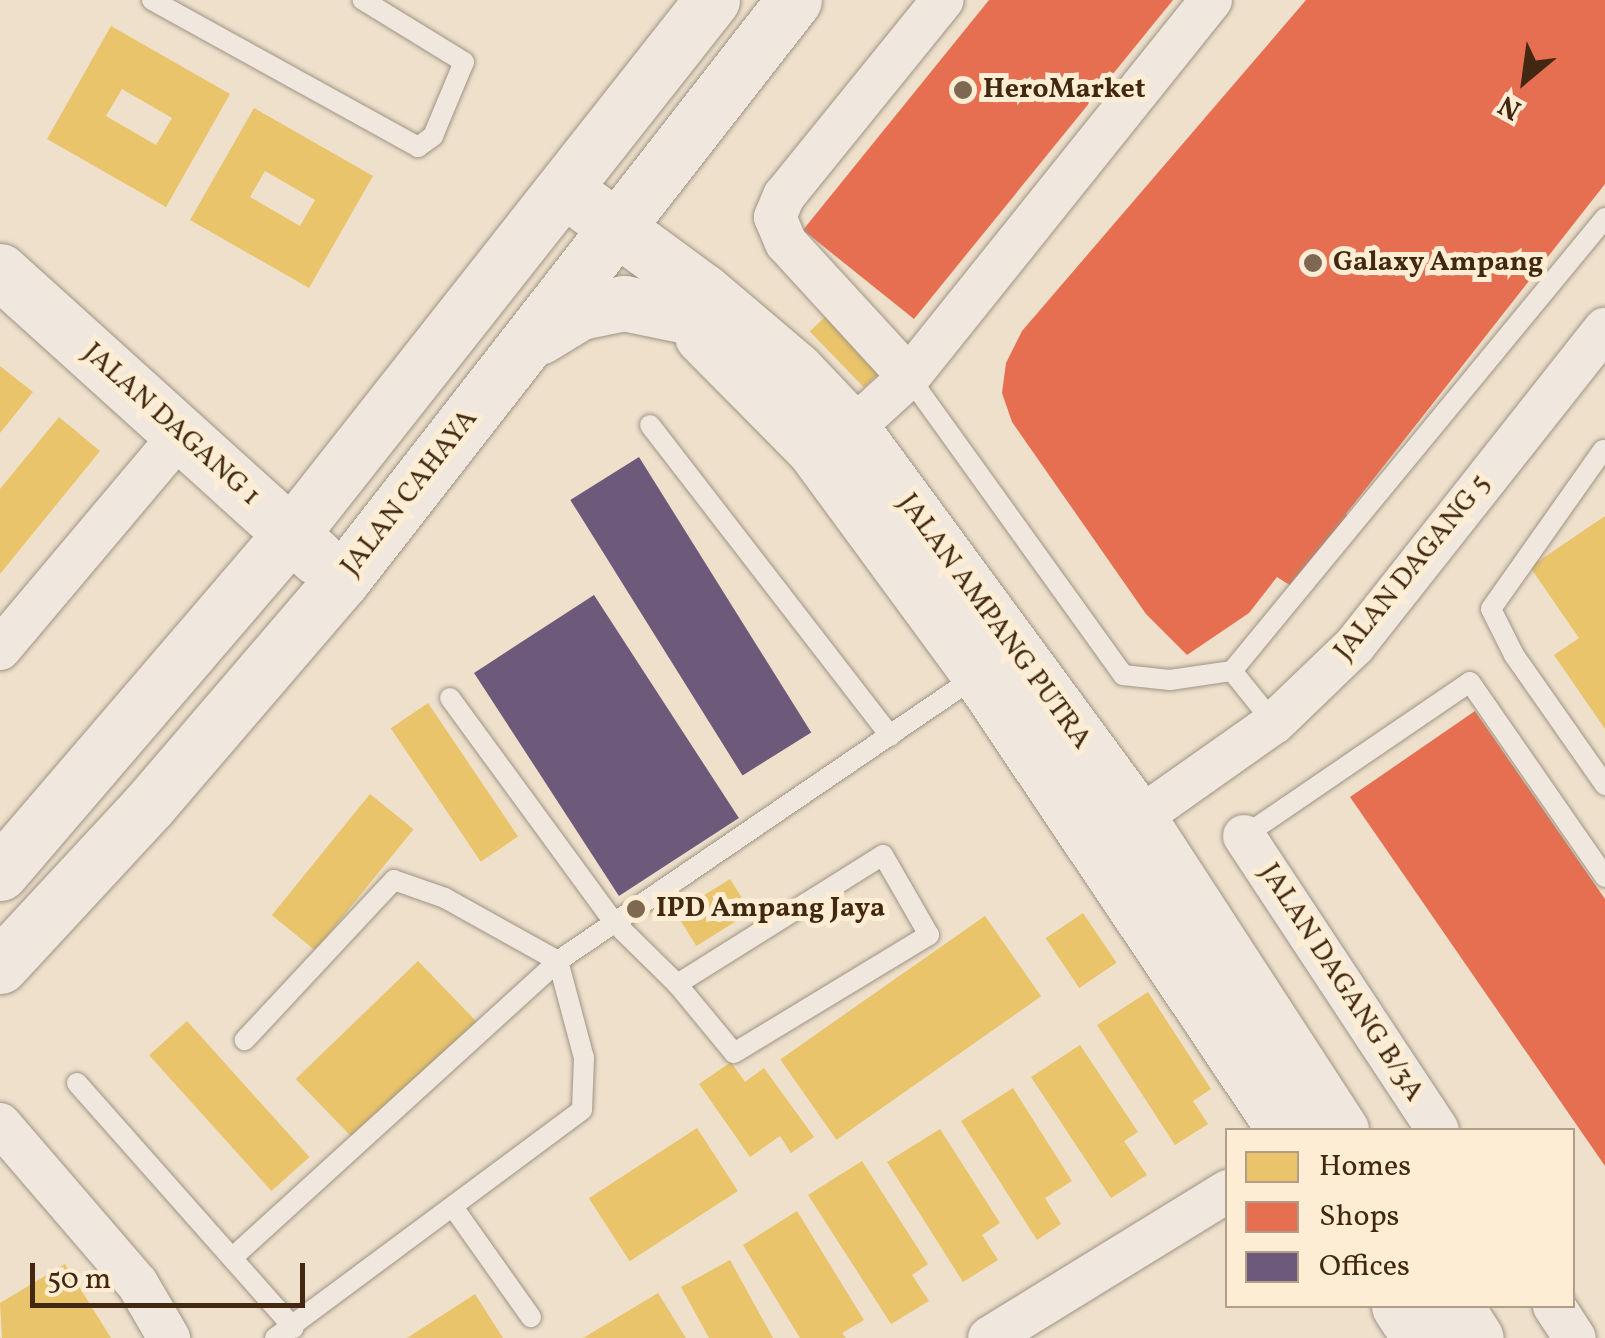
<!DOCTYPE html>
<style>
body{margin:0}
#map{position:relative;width:1605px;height:1338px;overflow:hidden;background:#eee0cb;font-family:Vollkorn,serif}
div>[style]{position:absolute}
.homes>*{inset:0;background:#e9c46a;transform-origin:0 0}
.shops>*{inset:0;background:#e76f51}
.offices>*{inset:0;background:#6d597a;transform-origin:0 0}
.roads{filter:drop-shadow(0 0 2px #9f9485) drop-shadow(0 0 2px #9f9485)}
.lane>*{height:20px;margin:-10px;padding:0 10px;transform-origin:10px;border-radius:10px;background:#f0e8de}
.street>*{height:42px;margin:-21px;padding:0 21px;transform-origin:21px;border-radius:21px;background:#f0e8de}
.secondary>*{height:55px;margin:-27.5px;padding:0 27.5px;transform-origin:27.5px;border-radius:27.5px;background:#f0e8de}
.dots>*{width:28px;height:28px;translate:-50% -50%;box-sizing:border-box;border:5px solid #fdedd4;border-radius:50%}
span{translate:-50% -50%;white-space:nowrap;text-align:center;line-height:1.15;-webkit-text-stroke:10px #fdedd4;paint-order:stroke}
.poi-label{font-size:28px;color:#422810;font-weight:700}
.left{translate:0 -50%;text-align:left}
.street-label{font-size:28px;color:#422810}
.legend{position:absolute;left:1225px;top:1128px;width:350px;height:180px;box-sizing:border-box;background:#fdedd4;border:2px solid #b29e86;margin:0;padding:12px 18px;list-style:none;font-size:30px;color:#422810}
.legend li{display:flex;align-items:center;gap:20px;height:50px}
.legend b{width:50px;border:2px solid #b29e86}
.north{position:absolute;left:1475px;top:30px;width:100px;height:100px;-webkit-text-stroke:8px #fdedd4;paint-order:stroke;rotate:209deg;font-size:28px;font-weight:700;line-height:40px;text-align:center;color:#422810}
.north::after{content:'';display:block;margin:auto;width:35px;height:45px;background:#422810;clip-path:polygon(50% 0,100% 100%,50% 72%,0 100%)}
.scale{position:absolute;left:30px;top:1263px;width:275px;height:45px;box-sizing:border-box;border:5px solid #422810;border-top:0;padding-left:12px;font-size:30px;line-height:35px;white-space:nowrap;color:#422810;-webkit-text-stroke:8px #fdedd4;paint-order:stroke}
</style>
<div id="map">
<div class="homes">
<i style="clip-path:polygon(evenodd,111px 26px,230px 94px,166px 207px,47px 139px,111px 26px,122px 89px,172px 118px,156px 145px,106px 116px,122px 89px)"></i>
<i style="clip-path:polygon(evenodd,254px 108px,373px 176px,309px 288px,190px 220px,254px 108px,265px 171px,315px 200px,300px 226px,250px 197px,265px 171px)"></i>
<i style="left:830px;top:312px;width:78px;height:28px;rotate:46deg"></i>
<i style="clip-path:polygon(0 366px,33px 392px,0 433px)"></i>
<i style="clip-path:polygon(59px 417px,100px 451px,0 574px,0 489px)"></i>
<i style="clip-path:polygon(1605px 516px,1605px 729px,1554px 655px,1579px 638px,1530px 567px)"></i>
<i style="left:428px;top:703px;width:161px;height:45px;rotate:56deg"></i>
<i style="left:370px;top:794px;width:56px;height:156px;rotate:39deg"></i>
<i style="left:730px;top:879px;width:39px;height:64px;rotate:58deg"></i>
<i style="left:1083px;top:913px;width:60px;height:45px;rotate:56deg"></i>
<i style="left:985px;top:916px;width:98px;height:250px;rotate:55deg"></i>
<i style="left:418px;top:961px;width:91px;height:170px;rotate:46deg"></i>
<i style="clip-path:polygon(1148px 992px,1211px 1089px,1193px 1101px,1208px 1124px,1175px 1145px,1097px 1025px)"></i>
<i style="left:187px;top:1021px;width:183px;height:51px;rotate:48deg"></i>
<i style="clip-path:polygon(1080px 1045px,1138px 1132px,1124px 1141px,1147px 1175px,1111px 1198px,1031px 1077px)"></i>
<i style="clip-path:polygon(731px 1062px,745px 1082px,764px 1068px,814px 1137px,791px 1153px,780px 1136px,750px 1157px,699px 1084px)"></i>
<i style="clip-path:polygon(1013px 1088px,1072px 1181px,1045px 1198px,1061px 1224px,1037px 1240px,961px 1121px)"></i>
<i style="left:697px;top:1128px;width:75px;height:129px;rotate:57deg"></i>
<i style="clip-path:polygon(940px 1129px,1000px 1223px,982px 1235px,998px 1260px,963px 1282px,887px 1162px)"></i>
<i style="clip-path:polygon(862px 1161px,928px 1264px,912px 1275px,929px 1301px,891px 1324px,808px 1195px)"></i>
<i style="clip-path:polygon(797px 1211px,864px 1320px,842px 1333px,846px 1338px,800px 1338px,743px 1245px)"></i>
<i style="clip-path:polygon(730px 1260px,773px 1338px,709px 1338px,681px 1287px)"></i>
<i style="clip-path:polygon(65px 1264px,111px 1338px,2px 1338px,0 1303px)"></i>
<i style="clip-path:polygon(658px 1293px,686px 1338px,583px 1338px)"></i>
<i style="clip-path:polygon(475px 1294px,503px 1338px,407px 1338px)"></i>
</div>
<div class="shops">
<i style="clip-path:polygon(989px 0,1173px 0,914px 319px,803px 230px)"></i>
<i style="clip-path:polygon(1306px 0,1605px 0,1605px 184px,1346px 514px,1352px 518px,1291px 586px,1277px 577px,1249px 613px,1187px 655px,1146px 614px,1012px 422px,1002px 393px,1006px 363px,1022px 331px)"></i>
<i style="clip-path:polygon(1475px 711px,1605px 899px,1605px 1166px,1350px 797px)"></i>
</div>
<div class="offices">
<i style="left:639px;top:457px;width:325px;height:81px;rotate:58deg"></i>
<i style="left:594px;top:595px;width:266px;height:143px;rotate:57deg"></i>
</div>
<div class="roads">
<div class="lane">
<i style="left:152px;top:0;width:304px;rotate:28.9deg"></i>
<i style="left:418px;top:147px;width:19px;rotate:-36deg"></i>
<i style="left:433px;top:136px;width:80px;rotate:-67.3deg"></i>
<i style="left:464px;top:62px;width:119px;rotate:-148.5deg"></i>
<i style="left:909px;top:377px;width:367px;rotate:54.3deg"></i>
<i style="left:1123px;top:675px;width:47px;rotate:6.1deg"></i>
<i style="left:1170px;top:680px;width:63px;rotate:-8.3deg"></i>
<i style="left:1232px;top:671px;width:587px;rotate:-50.53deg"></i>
<i style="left:650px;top:425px;width:393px;rotate:52.3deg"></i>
<i style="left:1603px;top:450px;width:194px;rotate:125.2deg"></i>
<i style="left:1491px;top:609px;width:51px;rotate:63.4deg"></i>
<i style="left:1514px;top:655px;width:159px;rotate:55deg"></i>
<i style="left:1232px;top:671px;width:67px;rotate:51.1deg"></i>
<i style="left:450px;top:698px;width:276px;rotate:53.8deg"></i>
<i style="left:613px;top:921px;width:90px;rotate:44.5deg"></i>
<i style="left:677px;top:984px;width:89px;rotate:50.4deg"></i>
<i style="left:734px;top:1053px;width:228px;rotate:-31.2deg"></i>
<i style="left:929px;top:935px;width:92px;rotate:-119.9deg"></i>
<i style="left:883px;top:855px;width:243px;rotate:147.9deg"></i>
<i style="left:1244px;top:836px;width:273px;rotate:-34.3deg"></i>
<i style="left:1470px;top:682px;width:237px;rotate:55.3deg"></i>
<i style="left:77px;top:1083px;width:327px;rotate:48.5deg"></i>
<i style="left:453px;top:1207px;width:135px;rotate:54.7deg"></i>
<i style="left:232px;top:1258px;width:441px;rotate:-42.3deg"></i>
<i style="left:558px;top:961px;width:129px;rotate:-150.9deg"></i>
<i style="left:445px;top:898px;width:54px;rotate:-160.6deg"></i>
<i style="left:394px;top:880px;width:219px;rotate:133deg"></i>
<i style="left:275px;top:1338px;width:382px;rotate:-36.6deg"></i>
<i style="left:582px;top:1110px;width:52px;rotate:-87.8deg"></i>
<i style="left:584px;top:1058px;width:100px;rotate:-105deg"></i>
<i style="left:558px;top:961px;width:508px;rotate:-34.25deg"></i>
</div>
<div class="street">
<i style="left:909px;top:377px;width:182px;rotate:-132.5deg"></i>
<i style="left:786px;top:243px;width:28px;rotate:-113deg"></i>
<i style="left:775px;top:217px;width:23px;rotate:-67deg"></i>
<i style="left:784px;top:196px;width:252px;rotate:-51deg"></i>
<i style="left:852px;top:429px;width:77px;rotate:-42.4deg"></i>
<i style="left:909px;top:377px;width:483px;rotate:-51.3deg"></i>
<i style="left:0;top:649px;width:281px;rotate:-49.9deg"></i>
<i style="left:1115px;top:835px;width:194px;rotate:-35.2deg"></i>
<i style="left:1274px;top:723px;width:112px;rotate:-43.9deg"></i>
<i style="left:1355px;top:645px;width:403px;rotate:-51.7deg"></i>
<i style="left:1244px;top:836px;width:352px;rotate:56.6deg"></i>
<i style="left:0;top:1124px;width:210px;rotate:49.3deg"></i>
<i style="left:137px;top:1283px;width:64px;rotate:59.8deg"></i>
<i style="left:1554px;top:1306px;width:38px;rotate:57deg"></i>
<i style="left:989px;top:1338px;width:281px;rotate:-31.6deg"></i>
</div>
<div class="secondary">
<i style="left:564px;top:189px;width:172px;rotate:36.3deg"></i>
<i style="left:703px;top:291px;width:122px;rotate:40.3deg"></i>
<i style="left:796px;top:370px;width:81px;rotate:46.5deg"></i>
<i style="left:852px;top:429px;width:484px;rotate:53.7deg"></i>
<i style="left:1139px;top:819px;width:371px;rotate:57deg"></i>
<i style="left:0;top:271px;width:427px;rotate:42.1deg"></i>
<i style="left:702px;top:336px;width:158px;rotate:45.3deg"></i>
<i style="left:813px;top:448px;width:280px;rotate:53.7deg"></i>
<i style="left:979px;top:674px;width:549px;rotate:56.14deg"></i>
<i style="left:539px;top:337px;width:48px;rotate:-31.4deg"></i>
<i style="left:580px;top:312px;width:45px;rotate:-11.6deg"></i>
<i style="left:624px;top:303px;width:53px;rotate:11.9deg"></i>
<i style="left:0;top:873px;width:447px;rotate:-49.4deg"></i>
<i style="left:291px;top:534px;width:680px;rotate:-51.75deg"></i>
<i style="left:0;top:966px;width:221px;rotate:-47.2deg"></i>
<i style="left:150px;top:804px;width:295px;rotate:-49.4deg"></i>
<i style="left:342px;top:580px;width:735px;rotate:-52.07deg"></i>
<i style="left:1399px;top:1306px;width:38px;rotate:57deg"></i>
<i style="left:1455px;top:1306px;width:38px;rotate:57deg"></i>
</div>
</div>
<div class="dots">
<i style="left:963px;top:90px;background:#7e6851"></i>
<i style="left:1313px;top:263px;background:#7e6851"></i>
<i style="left:636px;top:909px;background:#7e6851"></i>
</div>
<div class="poi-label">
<span class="left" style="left:983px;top:90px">HeroMarket</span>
<span class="left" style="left:1333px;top:263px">Galaxy Ampang</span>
<span class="left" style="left:656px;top:909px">IPD Ampang Jaya</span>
</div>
<div class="street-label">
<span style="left:171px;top:425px;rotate:42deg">JALAN DAGANG 1</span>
<span style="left:410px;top:493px;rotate:-52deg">JALAN CAHAYA</span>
<span style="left:1413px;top:568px;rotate:-51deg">JALAN DAGANG 5</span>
<span style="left:994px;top:622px;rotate:54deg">JALAN AMPANG PUTRA</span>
<span style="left:1341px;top:983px;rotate:57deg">JALAN DAGANG B/3A</span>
</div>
<ul class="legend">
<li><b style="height:28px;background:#e9c46a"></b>Homes</li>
<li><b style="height:28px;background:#e76f51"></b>Shops</li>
<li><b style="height:28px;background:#6d597a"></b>Offices</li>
</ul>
<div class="north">N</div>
<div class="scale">50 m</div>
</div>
